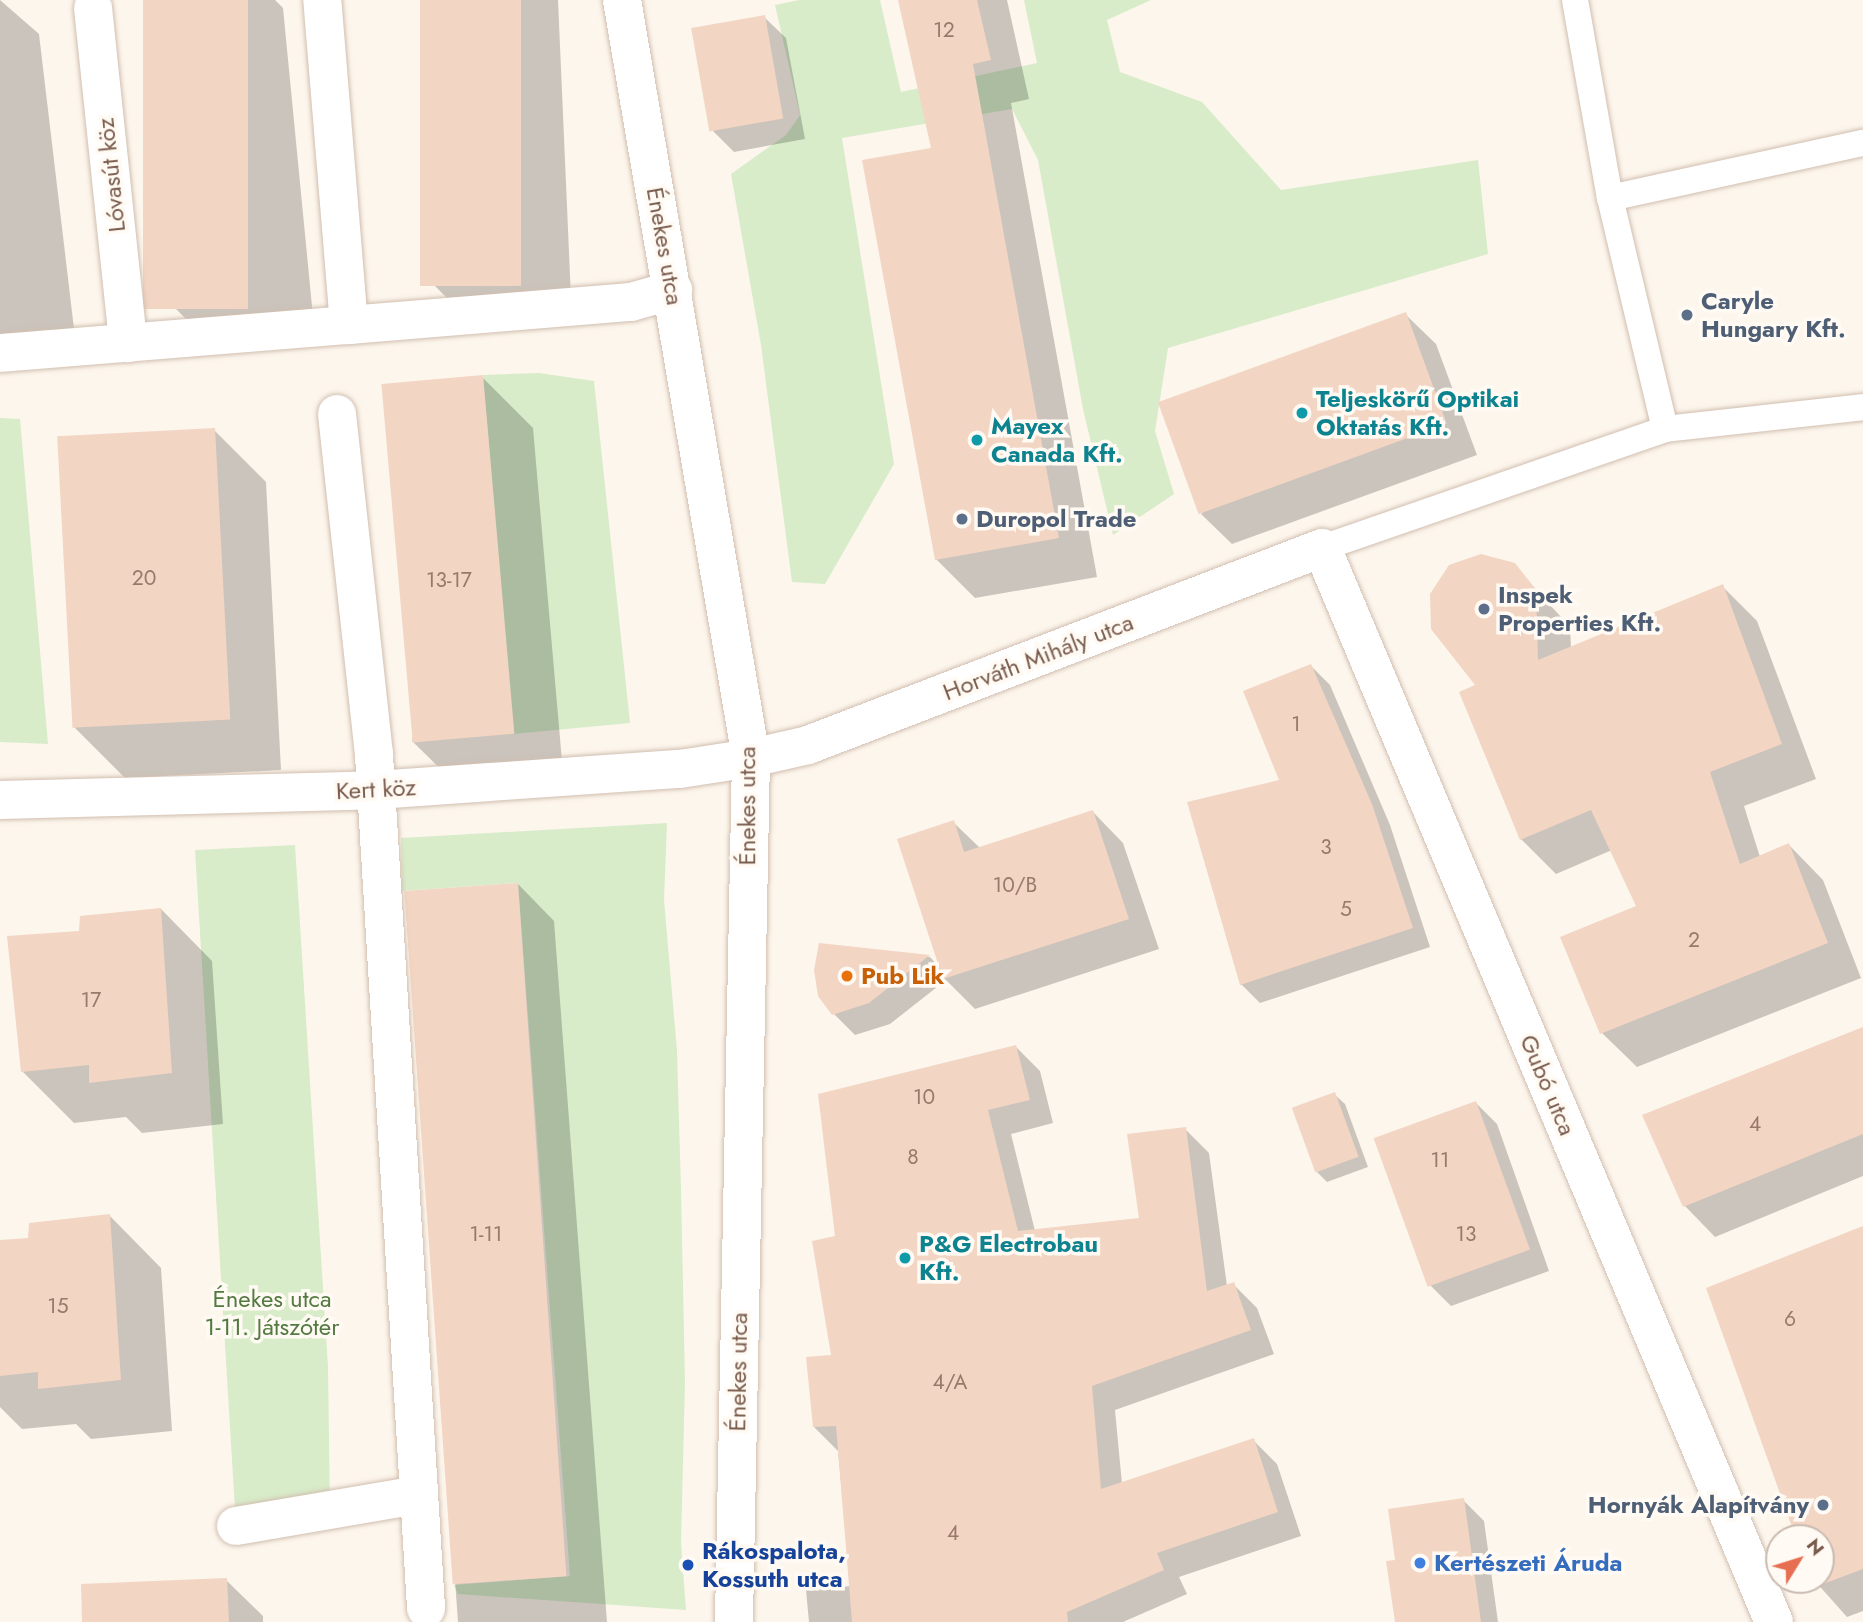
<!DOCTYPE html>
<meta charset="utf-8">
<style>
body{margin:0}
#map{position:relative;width:1863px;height:1622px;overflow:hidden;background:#fdf6ec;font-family:Jost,sans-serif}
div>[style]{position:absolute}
.green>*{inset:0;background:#d8ecc9}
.shadow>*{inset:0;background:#0003}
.building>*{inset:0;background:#f3d5c3;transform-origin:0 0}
.roads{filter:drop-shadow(0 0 2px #d1beb0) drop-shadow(0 0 2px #d1beb0)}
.lane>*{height:26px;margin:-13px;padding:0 13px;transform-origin:13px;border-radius:13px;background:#fff}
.street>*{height:38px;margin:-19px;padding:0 19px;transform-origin:19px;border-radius:19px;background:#fff}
.dots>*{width:19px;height:19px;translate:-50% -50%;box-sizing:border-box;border:4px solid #fffaf3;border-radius:50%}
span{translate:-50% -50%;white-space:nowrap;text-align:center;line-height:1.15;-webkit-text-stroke:7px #fffaf3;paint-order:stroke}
.number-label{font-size:21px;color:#987a6a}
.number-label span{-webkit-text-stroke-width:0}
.street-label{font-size:24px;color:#7a5c4d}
.service-label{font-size:24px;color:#4e5e75;font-weight:700}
.left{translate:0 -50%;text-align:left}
.right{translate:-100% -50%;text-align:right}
.culture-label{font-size:24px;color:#0d838f;font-weight:700}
.food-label{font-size:24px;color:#c56008;font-weight:700}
.park-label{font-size:24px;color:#537a41}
.transit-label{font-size:24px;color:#164399;font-weight:700}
.shop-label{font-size:24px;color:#366cbe;font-weight:700}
.north{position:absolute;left:1765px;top:1524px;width:70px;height:70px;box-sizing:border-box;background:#fffaf3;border:2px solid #cabbb1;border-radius:50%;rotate:52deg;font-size:19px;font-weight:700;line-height:28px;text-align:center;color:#7a5c4d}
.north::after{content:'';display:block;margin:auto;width:24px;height:32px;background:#e76f51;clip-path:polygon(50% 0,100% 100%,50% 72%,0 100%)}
</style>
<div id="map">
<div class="green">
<i style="clip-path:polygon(799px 0,880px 0,901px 92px,1037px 63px,1024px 0,1151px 0,1107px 20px,1120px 72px,1202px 102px,1281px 190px,1478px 160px,1488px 254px,1168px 348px,1155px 431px,1174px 494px,1113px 535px,1083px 409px,1038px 160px,1012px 109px,842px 138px,894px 464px,825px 584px,792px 582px,761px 345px,731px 174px,786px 135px,800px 115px,775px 5px)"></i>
<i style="clip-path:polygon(539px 373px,594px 381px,630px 723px,513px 734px,483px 375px)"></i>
<i style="clip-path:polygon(0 418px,20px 419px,48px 744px,0 742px)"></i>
<i style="clip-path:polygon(667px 823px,664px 900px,677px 1051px,681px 1189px,685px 1382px,681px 1543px,686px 1610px,458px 1594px,454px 1585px,570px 1576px,518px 883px,402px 891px,401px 838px)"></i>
<i style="clip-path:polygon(295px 845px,328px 1367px,330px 1513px,236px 1526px,195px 850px)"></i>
</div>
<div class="shadow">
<i style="clip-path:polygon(0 0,39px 34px,77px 354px,0 362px)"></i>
<i style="clip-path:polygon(145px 0,275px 0,283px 8px,315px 337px,213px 346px,174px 307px)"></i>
<i style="clip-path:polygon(422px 0,558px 0,572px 321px,473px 324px,434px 285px)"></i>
<i style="clip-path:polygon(900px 0,1007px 0,1029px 99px,1011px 103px,1097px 577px,975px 598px,936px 559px,933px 149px)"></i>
<i style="clip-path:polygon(764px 17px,786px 38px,805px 139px,734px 152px,713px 131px)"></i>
<i style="clip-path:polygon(1405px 314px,1436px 344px,1477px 455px,1232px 544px,1201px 514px)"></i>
<i style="clip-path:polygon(482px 377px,533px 428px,564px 784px,464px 792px,412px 741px)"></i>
<i style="clip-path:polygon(214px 430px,266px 482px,281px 770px,125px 778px,74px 727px)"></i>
<i style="clip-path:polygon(1514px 565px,1570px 627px,1571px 648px,1722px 586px,1757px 621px,1816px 779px,1744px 806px,1760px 857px,1789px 845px,1823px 880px,1861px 978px,1637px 1067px,1602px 1033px,1639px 907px,1612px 850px,1556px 874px,1521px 839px,1478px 686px)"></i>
<i style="clip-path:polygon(1311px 666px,1330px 685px,1390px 825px,1430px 947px,1260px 1003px,1241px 984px,1282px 781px)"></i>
<i style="clip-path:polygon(1093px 812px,1123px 843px,1159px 949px,975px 1009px,946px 980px,890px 1024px,855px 1035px,834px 1014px,821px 945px,930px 957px,941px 969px,953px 822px,980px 848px)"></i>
<i style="clip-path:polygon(518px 884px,554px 921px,607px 1622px,458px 1622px,406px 893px)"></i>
<i style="clip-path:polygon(161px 909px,212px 961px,223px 1124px,142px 1133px,126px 1117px,74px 1123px,23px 1072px)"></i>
<i style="clip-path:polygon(1863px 1029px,1863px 1176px,1715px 1237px,1685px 1206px)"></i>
<i style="clip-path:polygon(1016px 1047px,1040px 1071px,1053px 1123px,1011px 1134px,1035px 1231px,1141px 1219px,1185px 1129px,1209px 1153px,1227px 1286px,1233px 1284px,1257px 1308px,1274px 1354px,1115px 1410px,1122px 1484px,1253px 1440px,1277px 1464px,1301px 1536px,1179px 1577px,1187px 1594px,1123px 1622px,809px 1622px,806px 1590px,851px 1586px,838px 1451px,814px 1427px,834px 1357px,837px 1237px)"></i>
<i style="clip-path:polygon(1334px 1094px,1345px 1104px,1368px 1167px,1327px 1182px,1317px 1172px)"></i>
<i style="clip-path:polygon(1476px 1103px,1497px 1124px,1549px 1271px,1451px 1306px,1430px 1285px,1376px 1139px)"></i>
<i style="clip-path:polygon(110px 1216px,161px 1268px,172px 1431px,91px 1439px,76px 1424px,22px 1429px,0 1407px,0 1241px,30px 1240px)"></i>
<i style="clip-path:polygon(1863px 1228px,1863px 1611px,1847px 1617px,1814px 1580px,1821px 1580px,1821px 1538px,1799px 1538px)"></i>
<i style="clip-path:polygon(1463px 1500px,1484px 1521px,1498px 1622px,1397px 1622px,1397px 1561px)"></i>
<i style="clip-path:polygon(226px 1580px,263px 1616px,263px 1622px,0 1622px,86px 1622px)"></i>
</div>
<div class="building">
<i style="left:143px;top:0;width:105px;height:309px"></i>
<i style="left:420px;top:0;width:101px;height:286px"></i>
<i style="clip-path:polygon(898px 0,977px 0,991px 60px,973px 64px,1059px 538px,935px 560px,862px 160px,931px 148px)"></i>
<i style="left:765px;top:15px;width:105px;height:75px;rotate:80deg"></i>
<i style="left:1406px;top:312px;width:119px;height:264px;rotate:70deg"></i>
<i style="left:483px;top:375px;width:360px;height:102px;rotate:85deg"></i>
<i style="left:215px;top:428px;width:292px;height:158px;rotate:87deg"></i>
<i style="clip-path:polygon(1481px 554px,1515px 563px,1536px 590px,1538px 660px,1723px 584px,1782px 744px,1710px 772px,1740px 864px,1789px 843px,1828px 943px,1600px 1034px,1560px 937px,1636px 906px,1591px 810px,1520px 840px,1459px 692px,1475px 685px,1431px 629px,1430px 594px,1449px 565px)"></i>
<i style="clip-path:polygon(1311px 664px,1372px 804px,1413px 928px,1240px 985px,1187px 802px,1279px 780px,1243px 691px)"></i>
<i style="clip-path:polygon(1093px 810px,1129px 919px,943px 979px,897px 839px,954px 820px,964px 852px)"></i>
<i style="left:518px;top:883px;width:695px;height:114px;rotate:86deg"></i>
<i style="clip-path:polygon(161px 908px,172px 1073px,89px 1083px,89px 1065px,21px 1072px,7px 936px,79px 931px,80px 916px)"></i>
<i style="clip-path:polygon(819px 943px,930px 955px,869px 1003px,832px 1015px,818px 996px,814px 970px)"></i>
<i style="clip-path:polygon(1863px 1027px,1863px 1134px,1683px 1207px,1642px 1115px)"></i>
<i style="clip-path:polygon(1016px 1045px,1030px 1100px,988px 1110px,1018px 1231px,1139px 1218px,1127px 1134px,1186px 1127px,1207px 1291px,1234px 1282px,1251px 1330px,1092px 1386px,1101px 1489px,1254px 1438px,1278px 1512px,1157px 1553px,1164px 1570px,1067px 1612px,1068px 1622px,852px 1622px,836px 1426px,813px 1427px,806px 1357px,831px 1355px,812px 1241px,835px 1236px,818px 1094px)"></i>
<i style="left:1335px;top:1092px;width:69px;height:46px;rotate:70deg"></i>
<i style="left:1476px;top:1101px;width:158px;height:109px;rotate:70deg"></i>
<i style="clip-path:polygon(110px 1214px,121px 1380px,38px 1389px,38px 1372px,0 1376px,0 1240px,28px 1238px,29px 1223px)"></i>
<i style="clip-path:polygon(1863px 1226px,1863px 1569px,1815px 1587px,1812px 1580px,1821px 1580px,1821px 1538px,1796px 1538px,1706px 1288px)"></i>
<i style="clip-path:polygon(1464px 1498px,1481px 1622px,1395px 1622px,1386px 1561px,1395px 1560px,1388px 1509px)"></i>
<i style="clip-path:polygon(227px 1578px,229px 1622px,82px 1622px,81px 1584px)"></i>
</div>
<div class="roads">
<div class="lane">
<i style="left:1575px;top:0;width:201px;rotate:80deg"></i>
<i style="left:1610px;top:198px;width:237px;rotate:76.6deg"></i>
<i style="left:1610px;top:198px;width:259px;rotate:-12.3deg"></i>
<i style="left:1322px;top:548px;width:363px;rotate:-19.1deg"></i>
<i style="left:1665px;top:429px;width:199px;rotate:-6.3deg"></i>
</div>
<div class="street">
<i style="left:622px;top:0;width:769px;rotate:80.34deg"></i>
<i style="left:751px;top:758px;width:864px;rotate:91.13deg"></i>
<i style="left:93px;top:8px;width:337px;rotate:84deg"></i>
<i style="left:349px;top:325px;width:283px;rotate:-4.7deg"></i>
<i style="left:631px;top:302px;width:44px;rotate:-15.9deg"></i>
<i style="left:0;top:353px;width:350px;rotate:-4.6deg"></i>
<i style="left:349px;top:325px;width:326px;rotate:-94.7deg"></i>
<i style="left:337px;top:414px;width:343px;rotate:83.8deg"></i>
<i style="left:374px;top:755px;width:855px;rotate:86.51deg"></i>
<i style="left:0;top:800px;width:376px;rotate:-1.5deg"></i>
<i style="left:376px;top:790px;width:305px;rotate:-4deg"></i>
<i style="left:680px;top:769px;width:72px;rotate:-8.8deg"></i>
<i style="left:751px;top:758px;width:58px;rotate:-12.8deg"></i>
<i style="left:808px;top:745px;width:550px;rotate:-20.97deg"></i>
<i style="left:1322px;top:548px;width:1165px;rotate:67.18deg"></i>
<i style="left:236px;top:1526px;width:185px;rotate:-9.7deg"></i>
</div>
</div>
<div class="dots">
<i style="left:1687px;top:315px;background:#5c6f8a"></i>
<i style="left:1302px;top:413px;background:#0f9aa8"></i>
<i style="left:977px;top:440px;background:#0f9aa8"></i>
<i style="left:962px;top:519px;background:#5c6f8a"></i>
<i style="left:1484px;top:609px;background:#5c6f8a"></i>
<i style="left:847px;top:976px;background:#e8710a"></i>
<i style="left:905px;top:1258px;background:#0f9aa8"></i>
<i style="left:1823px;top:1505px;background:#5c6f8a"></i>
<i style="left:1420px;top:1563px;background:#3f7fe0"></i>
<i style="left:688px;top:1565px;background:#1a4fb4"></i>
</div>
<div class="number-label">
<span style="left:944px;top:30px">12</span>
<span style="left:144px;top:578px">20</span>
<span style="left:449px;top:580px">13-17</span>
<span style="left:1296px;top:724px">1</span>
<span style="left:1326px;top:847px">3</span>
<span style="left:1015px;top:885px">10/B</span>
<span style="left:1346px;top:909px">5</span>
<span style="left:1694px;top:940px">2</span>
<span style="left:91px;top:1000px">17</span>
<span style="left:924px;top:1097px">10</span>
<span style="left:1755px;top:1124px">4</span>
<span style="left:913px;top:1157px">8</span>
<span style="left:1440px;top:1160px">11</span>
<span style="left:486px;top:1234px">1-11</span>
<span style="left:1466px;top:1234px">13</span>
<span style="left:58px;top:1306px">15</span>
<span style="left:1790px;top:1319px">6</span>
<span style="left:950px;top:1382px">4/A</span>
<span style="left:953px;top:1533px">4</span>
</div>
<div class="street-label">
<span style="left:111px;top:175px;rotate:-96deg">Lóvasút köz</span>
<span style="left:665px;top:246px;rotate:80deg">Énekes utca</span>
<span style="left:1038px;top:657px;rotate:-21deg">Horváth Mihály utca</span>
<span style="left:376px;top:789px;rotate:-3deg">Kert köz</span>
<span style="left:747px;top:806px;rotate:-90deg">Énekes utca</span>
<span style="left:1548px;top:1085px;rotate:67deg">Gubó utca</span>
<span style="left:738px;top:1372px;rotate:-89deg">Énekes utca</span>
</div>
<div class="service-label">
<span class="left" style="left:1701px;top:315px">Caryle<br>Hungary Kft.</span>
<span class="left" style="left:976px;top:519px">Duropol Trade</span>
<span class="left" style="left:1498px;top:609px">Inspek<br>Properties Kft.</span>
<span class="right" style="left:1809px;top:1505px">Hornyák Alapítvány</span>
</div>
<div class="culture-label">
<span class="left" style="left:1316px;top:413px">Teljeskörű Optikai<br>Oktatás Kft.</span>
<span class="left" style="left:991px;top:440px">Mayex<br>Canada Kft.</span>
<span class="left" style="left:919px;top:1258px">P&amp;G Electrobau<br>Kft.</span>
</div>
<div class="food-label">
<span class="left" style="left:861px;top:976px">Pub Lik</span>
</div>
<div class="park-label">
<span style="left:272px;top:1313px">Énekes utca<br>1-11. Játszótér</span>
</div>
<div class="transit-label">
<span class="left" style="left:702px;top:1565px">Rákospalota,<br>Kossuth utca</span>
</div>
<div class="shop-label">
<span class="left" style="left:1434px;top:1563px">Kertészeti Áruda</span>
</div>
<div class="north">N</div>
</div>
